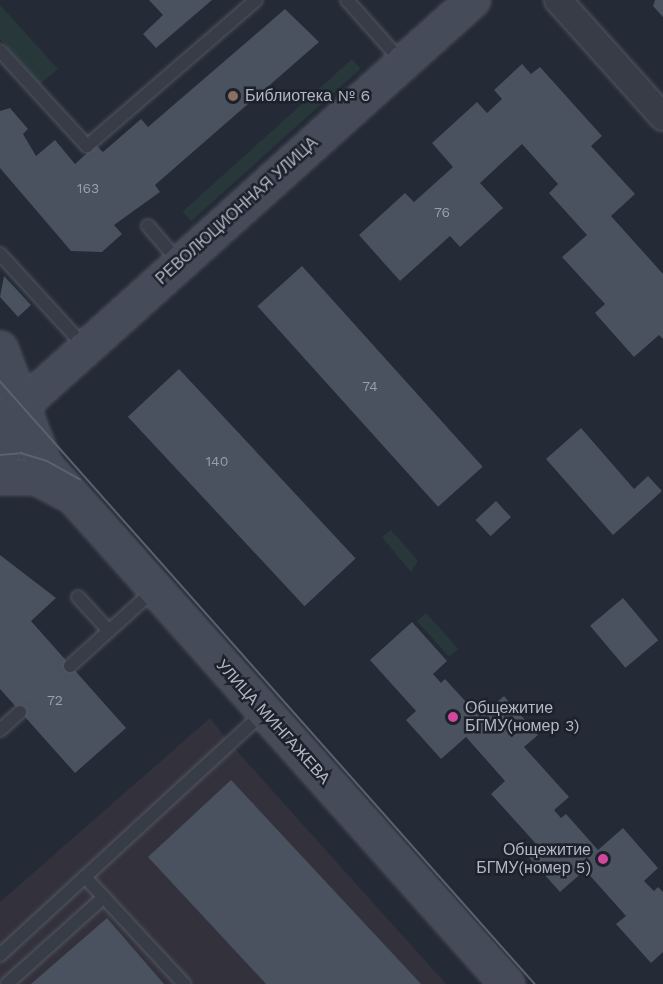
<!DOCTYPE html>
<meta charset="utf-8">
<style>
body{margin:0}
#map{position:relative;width:663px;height:984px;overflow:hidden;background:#242a36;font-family:"Work Sans",sans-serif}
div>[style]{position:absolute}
.medical>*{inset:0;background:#33313c}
.green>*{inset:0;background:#28383a;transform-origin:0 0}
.building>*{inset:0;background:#4a515f;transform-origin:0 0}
.roads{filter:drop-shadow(0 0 2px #525761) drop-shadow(0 0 2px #525761)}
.lane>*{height:12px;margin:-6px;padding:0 6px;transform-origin:6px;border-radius:6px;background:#373c47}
.street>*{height:26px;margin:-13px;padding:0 13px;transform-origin:13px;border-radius:13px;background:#373c47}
.secondary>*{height:33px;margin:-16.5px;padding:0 16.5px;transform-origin:16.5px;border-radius:16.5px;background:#454b59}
.tram>*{height:1.5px;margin:-0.75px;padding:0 0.75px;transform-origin:0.75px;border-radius:0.75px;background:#5b626f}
.dots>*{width:16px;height:16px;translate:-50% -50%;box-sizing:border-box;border:3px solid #1c212b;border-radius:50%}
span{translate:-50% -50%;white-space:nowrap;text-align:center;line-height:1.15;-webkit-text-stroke:5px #1c212b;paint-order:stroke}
.number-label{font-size:14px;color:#989eaa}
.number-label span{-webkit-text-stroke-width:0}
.poi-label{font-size:16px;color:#b2b7c3}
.left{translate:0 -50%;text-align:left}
.right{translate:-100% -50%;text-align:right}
.street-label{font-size:16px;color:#b2b7c3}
</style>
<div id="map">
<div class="medical">
<i style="clip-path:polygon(210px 718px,228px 741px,446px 984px,0 984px,0 902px)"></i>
</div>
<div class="green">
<i style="clip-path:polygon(0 5px,58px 69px,40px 84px,0 39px)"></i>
<i style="left:352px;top:59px;width:13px;height:228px;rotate:48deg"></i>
<i style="clip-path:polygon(391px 530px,418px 561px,411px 572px,382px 537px)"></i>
<i style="left:426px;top:613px;width:48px;height:12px;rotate:48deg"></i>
</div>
<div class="building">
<i style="clip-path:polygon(149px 0,212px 0,156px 48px,143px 34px,163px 15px)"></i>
<i style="clip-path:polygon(655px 0,663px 0,663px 17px,653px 6px)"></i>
<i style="clip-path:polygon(285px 9px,319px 42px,155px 185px,160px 192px,114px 225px,122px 234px,102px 252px,71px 251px,0 168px,0 111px,10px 108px,28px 129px,23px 134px,36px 156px,55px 140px,75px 164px,96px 145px,103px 152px,141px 119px,148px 127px)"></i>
<i style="clip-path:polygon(522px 64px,531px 74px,540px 67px,602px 136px,591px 146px,635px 194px,611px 216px,663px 274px,663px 339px,659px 335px,634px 357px,595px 313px,605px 304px,562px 257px,587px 235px,549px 193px,558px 184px,522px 144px,480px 183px,503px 208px,460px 247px,450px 236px,400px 281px,359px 235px,405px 193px,414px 202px,453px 167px,432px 143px,477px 102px,487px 113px,502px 99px,494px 90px)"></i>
<i style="left:302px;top:266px;width:270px;height:60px;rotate:48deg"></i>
<i style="clip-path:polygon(4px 276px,31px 305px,18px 317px,0 297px)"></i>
<i style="left:179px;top:369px;width:259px;height:70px;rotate:47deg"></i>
<i style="clip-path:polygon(581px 428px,634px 489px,648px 476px,662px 491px,613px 535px,546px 459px)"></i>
<i style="left:496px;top:501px;width:22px;height:28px;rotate:47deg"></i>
<i style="clip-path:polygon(0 555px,56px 598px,31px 621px,126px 728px,75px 773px,0 689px)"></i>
<i style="left:623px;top:598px;width:55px;height:43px;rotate:50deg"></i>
<i style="clip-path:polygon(412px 622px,447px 661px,433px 674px,441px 683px,445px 679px,480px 717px,504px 696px,538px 735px,524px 747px,569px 797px,554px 810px,561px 818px,566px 814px,598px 850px,623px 828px,658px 868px,644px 881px,654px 891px,658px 887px,663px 892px,663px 952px,651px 963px,616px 924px,626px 916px,585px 870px,560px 892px,526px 854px,537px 845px,491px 794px,505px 781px,466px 737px,441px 759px,406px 720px,416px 711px,370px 660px)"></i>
<i style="clip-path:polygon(231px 780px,421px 984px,266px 984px,148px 857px)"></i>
<i style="clip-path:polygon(107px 918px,164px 984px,31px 984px)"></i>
</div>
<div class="roads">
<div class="lane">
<i style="left:347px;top:0;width:83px;rotate:48.4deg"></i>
<i style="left:0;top:51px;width:129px;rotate:47.5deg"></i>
<i style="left:87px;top:146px;width:223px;rotate:-40.8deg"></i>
<i style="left:148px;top:226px;width:48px;rotate:49.3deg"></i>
<i style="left:0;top:254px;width:126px;rotate:47.6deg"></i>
<i style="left:78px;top:597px;width:46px;rotate:47.6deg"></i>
<i style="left:70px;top:666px;width:113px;rotate:-42.1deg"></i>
<i style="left:0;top:730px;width:27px;rotate:-42deg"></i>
<i style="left:85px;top:877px;width:146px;rotate:47.2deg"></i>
<i style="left:0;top:955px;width:357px;rotate:-42.6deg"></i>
<i style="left:7px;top:984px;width:130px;rotate:-41.9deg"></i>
</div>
<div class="street">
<i style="left:558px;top:0;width:157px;rotate:48.1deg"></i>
</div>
<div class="secondary">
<i style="left:0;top:348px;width:124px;rotate:69.2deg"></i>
<i style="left:44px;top:464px;width:696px;rotate:48.32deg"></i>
<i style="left:0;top:419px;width:29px;rotate:-34deg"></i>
<i style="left:24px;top:403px;width:603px;rotate:-41.97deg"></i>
<i style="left:0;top:457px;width:55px;rotate:-67.6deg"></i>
<i style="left:0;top:477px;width:36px"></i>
<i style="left:36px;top:477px;width:34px;rotate:28deg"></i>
</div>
</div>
<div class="tram">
<i style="left:0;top:381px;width:806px;rotate:48.42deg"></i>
<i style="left:0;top:455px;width:21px;rotate:-5deg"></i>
<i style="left:21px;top:453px;width:27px;rotate:17deg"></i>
<i style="left:47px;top:461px;width:38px;rotate:29deg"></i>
</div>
<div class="dots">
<i style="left:233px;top:96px;background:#8d6e63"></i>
<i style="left:453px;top:717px;background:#d1479c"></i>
<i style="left:603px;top:859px;background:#d1479c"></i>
</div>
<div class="number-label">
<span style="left:88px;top:188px">163</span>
<span style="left:442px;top:212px">76</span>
<span style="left:370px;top:386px">74</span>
<span style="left:217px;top:461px">140</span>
<span style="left:55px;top:700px">72</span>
</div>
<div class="poi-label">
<span class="left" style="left:245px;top:96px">Библиотека № 6</span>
<span class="left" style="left:465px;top:717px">Общежитие<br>БГМУ(номер 3)</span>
<span class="right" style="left:591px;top:859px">Общежитие<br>БГМУ(номер 5)</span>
</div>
<div class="street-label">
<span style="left:237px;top:211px;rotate:-42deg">РЕВОЛЮЦИОННАЯ УЛИЦА</span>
<span style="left:273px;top:722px;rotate:48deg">УЛИЦА МИНГАЖЕВА</span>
</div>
</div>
